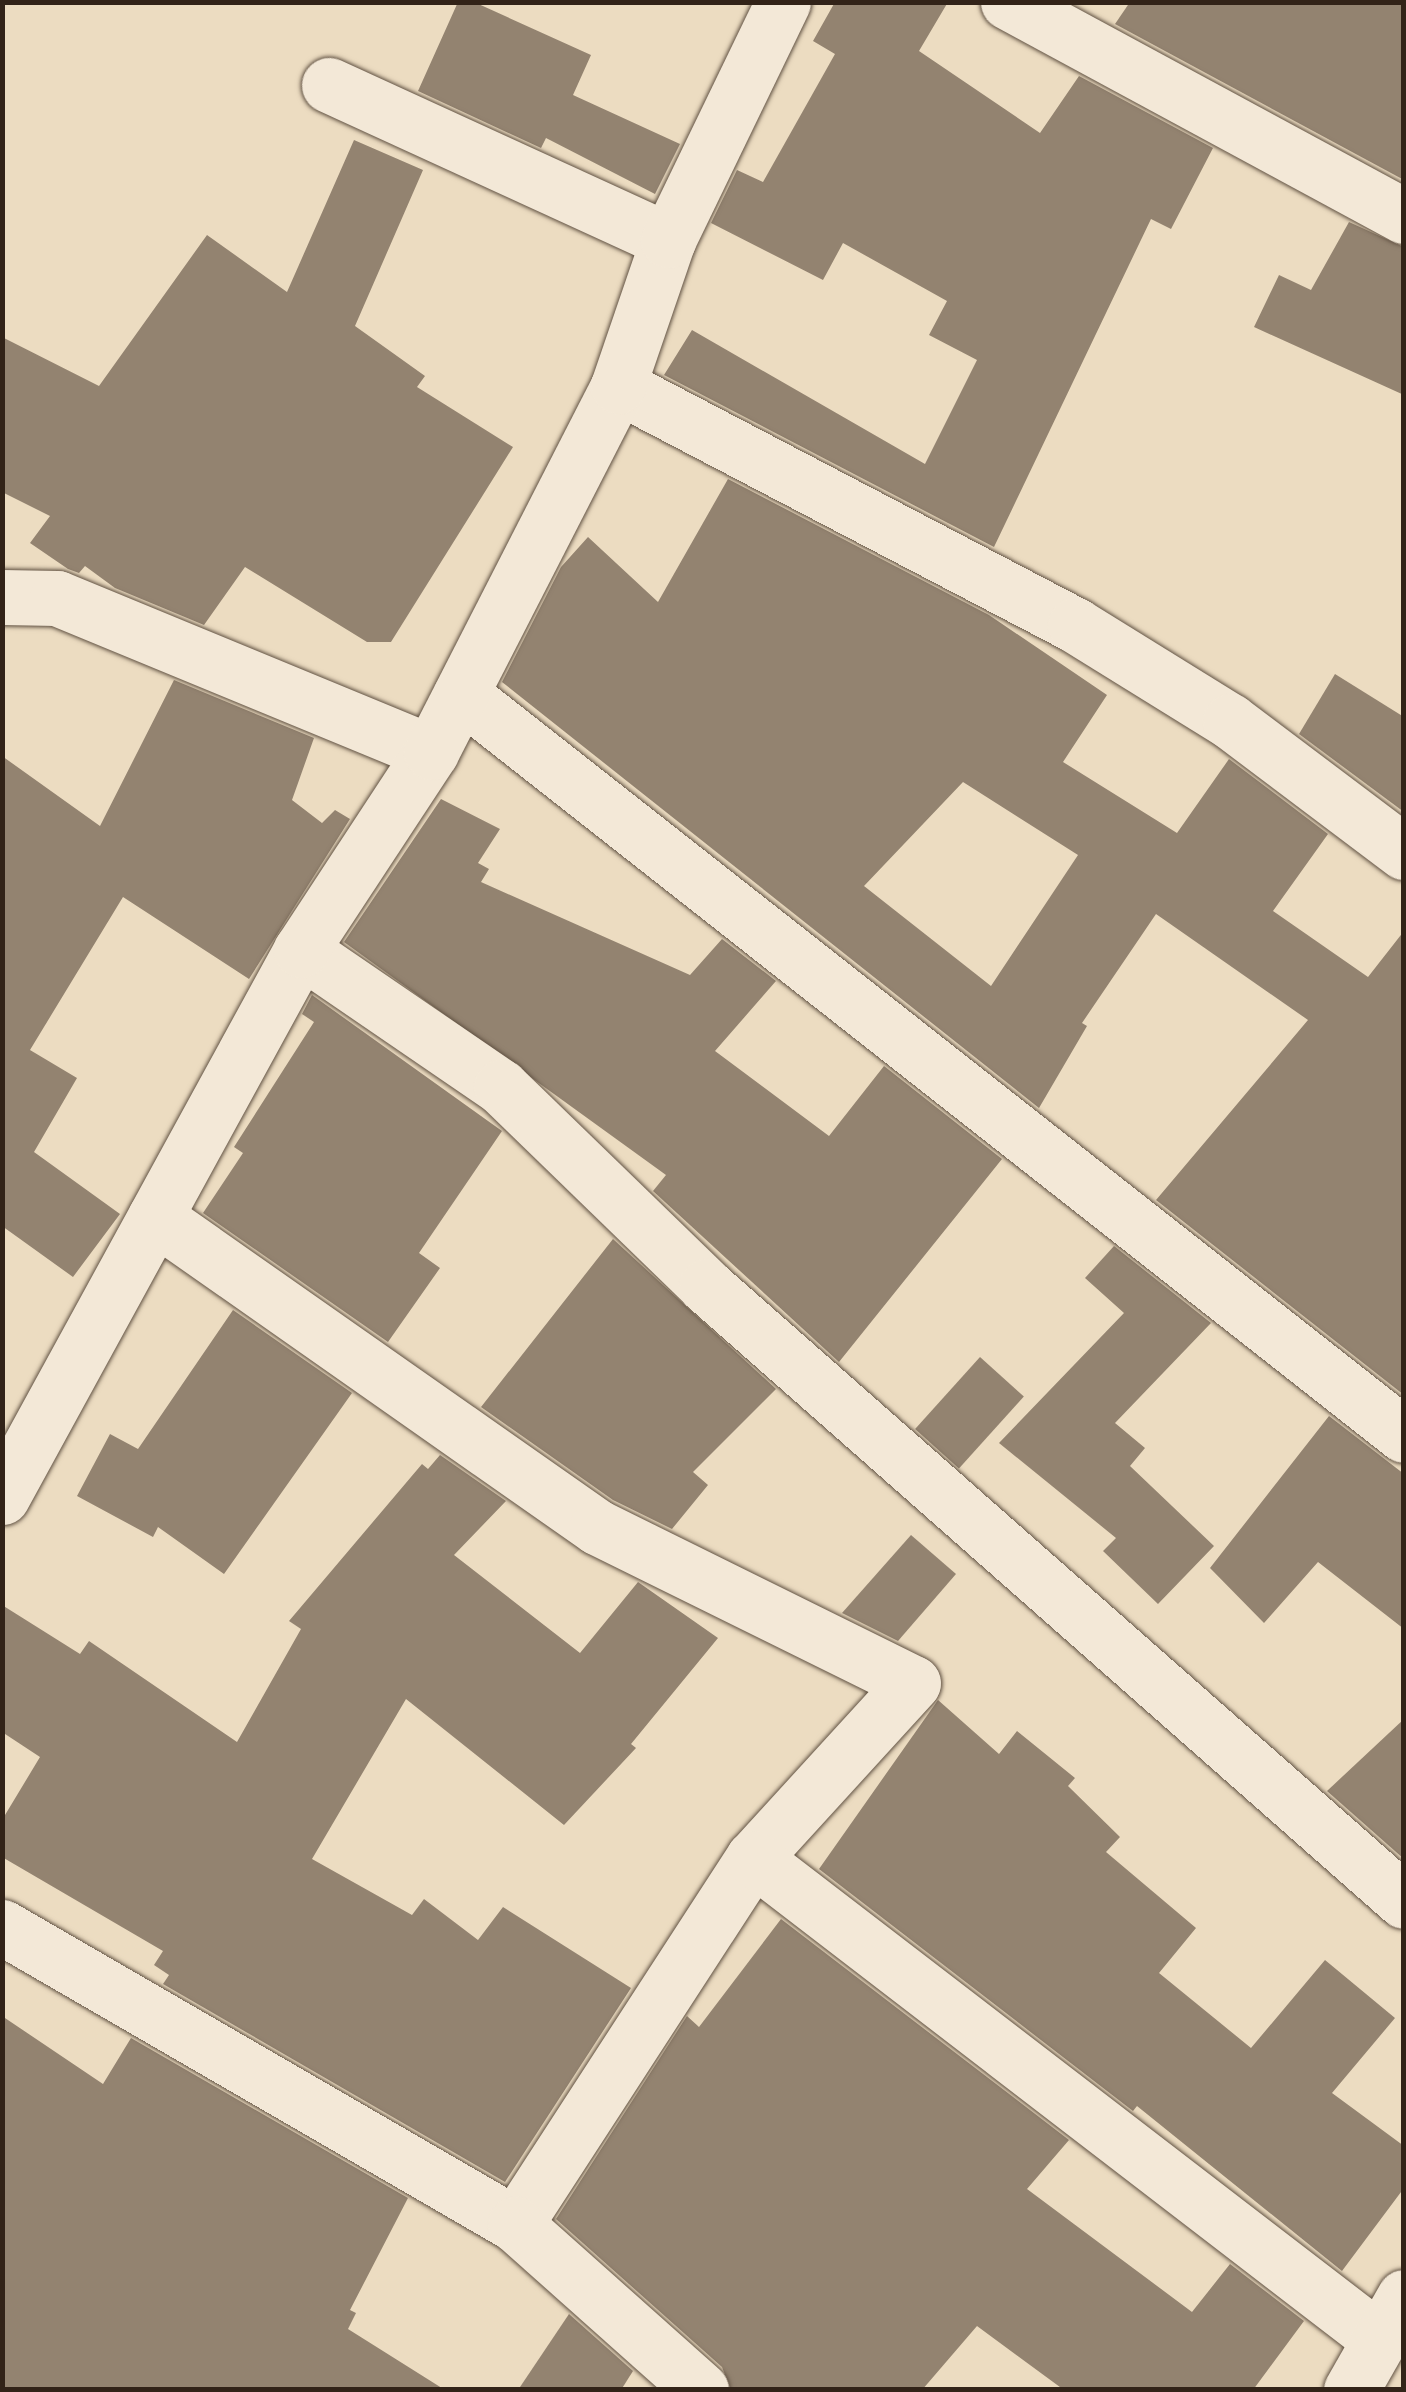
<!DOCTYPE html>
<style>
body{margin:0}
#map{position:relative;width:1406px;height:2392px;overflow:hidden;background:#ecdcc1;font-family:"Libre Bodoni",serif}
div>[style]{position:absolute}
.building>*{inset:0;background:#938370;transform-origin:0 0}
.roads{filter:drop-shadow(0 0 2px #605142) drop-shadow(0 0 2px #605142)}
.minor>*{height:55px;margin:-27.5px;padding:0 27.5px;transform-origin:27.5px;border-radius:27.5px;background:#f3e8d7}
span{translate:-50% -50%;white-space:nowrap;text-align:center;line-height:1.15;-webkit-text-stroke:9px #f3e8d7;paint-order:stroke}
.frame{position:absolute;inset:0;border:5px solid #322318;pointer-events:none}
</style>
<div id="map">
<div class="building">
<i style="clip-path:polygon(458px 2px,474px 2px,591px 55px,573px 95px,680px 144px,655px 194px,546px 138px,541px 148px,418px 91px)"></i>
<i style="clip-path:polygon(835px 2px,948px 2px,919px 51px,1040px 133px,1079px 76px,1213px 148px,1171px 229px,1151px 219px,994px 547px,664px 375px,692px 330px,925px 464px,977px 360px,929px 335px,947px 301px,843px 243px,823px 280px,711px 223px,737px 170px,763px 182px,835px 54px,813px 41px)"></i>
<i style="clip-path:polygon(1130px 2px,1404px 2px,1404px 180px,1115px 24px)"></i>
<i style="clip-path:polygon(354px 140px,423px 170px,355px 326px,425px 376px,417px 387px,513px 447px,391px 642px,367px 642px,245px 567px,204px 625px,115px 588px,85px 566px,79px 573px,68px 569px,30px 543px,50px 516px,2px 492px,2px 337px,99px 386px,207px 235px,287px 292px)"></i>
<i style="clip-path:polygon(1349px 222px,1404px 247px,1404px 395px,1254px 327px,1279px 275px,1311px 290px)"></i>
<i style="clip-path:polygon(evenodd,728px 479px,989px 615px,1107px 695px,1063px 762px,1177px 833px,1229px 759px,1328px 834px,1273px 911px,1368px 977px,1404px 931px,1404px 1395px,1156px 1200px,1308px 1020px,1156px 914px,1082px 1023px,1087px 1026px,1039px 1108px,502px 682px,561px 567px,588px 537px,658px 602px,728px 479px,963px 782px,1078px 855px,991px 986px,864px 886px,963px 782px)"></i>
<i style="clip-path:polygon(1335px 674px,1404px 717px,1404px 812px,1299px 734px)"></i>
<i style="clip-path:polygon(174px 680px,314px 738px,292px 800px,322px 823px,335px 810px,350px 819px,249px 979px,123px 897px,30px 1050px,77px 1078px,34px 1152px,120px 1214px,73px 1277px,2px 1226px,2px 756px,100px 826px)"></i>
<i style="clip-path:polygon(441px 799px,500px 829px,478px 863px,489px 869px,481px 882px,690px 975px,722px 939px,776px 981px,715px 1051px,829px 1136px,884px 1066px,1002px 1159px,839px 1362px,653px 1191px,666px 1175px,344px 942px)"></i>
<i style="clip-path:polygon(312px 995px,502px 1131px,419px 1253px,440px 1268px,388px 1342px,203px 1213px,243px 1153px,234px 1147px,314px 1022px,302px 1014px)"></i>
<i style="clip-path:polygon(613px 1239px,776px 1389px,693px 1472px,708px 1485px,672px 1529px,613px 1500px,481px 1407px)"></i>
<i style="clip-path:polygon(1114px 1246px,1211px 1323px,1115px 1423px,1145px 1448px,1130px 1466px,1214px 1546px,1158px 1604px,1103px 1551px,1116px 1538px,999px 1443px,1124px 1313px,1085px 1278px)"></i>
<i style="clip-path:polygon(233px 1310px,352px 1393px,224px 1574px,158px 1527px,153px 1537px,77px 1496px,110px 1434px,138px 1449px)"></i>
<i style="left:980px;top:1357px;width:59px;height:97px;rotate:42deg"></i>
<i style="clip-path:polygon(1329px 1416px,1404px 1474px,1404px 1629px,1318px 1562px,1264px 1623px,1210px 1568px)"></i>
<i style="clip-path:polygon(440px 1455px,506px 1501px,454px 1555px,580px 1653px,638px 1582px,718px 1638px,631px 1744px,636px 1748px,564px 1825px,406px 1699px,312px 1859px,412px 1915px,424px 1899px,478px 1940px,503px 1907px,631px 1988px,505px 2182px,163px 1984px,169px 1975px,154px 1965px,163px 1951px,2px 1857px,2px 1820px,40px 1757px,2px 1732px,2px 1605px,80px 1654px,89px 1641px,237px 1742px,301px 1629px,289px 1621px,422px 1464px,428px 1469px)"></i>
<i style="clip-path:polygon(911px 1535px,956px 1574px,898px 1641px,842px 1613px)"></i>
<i style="clip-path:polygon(938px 1700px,999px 1754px,1017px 1731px,1075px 1778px,1068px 1786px,1120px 1837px,1106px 1852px,1196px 1928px,1159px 1973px,1251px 2048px,1325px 1960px,1395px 2018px,1332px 2093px,1404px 2146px,1404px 2188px,1342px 2271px,1137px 2106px,1133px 2111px,819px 1869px)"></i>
<i style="clip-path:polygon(1404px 1719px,1404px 1859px,1327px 1791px)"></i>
<i style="clip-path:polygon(781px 1919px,1069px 2140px,1027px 2189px,1192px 2312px,1230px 2264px,1304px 2321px,1253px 2390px,1064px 2390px,977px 2326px,922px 2390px,731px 2390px,722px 2367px,556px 2219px,687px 2016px,699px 2027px)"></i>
<i style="clip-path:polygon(2px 2016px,103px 2084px,131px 2038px,408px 2198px,350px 2310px,356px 2313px,348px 2329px,445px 2390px,2px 2390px)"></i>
<i style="clip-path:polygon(569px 2314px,633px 2371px,621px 2390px,518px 2390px)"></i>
</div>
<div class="roads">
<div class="minor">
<i style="left:1008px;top:2px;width:450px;rotate:28.4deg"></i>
<i style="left:329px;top:85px;width:373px;rotate:24.6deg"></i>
<i style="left:618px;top:386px;width:516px;rotate:27.61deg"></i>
<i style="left:1075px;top:625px;width:182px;rotate:31.8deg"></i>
<i style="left:1230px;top:721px;width:218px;rotate:37deg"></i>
<i style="left:2px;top:597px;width:55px;rotate:1deg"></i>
<i style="left:57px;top:598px;width:404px;rotate:22.4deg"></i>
<i style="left:461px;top:694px;width:1199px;rotate:38.16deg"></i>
<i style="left:301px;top:950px;width:242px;rotate:34.4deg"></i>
<i style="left:501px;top:1087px;width:286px;rotate:44.1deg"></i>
<i style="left:706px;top:1286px;width:930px;rotate:41.38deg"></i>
<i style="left:155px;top:1217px;width:540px;rotate:35.04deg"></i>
<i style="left:597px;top:1527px;width:352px;rotate:26.3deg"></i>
<i style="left:913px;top:1683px;width:237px;rotate:132.4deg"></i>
<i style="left:753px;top:1858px;width:437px;rotate:123deg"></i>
<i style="left:2px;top:1497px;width:623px;rotate:-61.34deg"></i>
<i style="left:301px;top:950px;width:237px;rotate:-56.7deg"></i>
<i style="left:431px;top:752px;width:411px;rotate:-62.9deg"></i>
<i style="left:618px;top:386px;width:154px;rotate:-71.1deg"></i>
<i style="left:668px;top:240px;width:264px;rotate:-64.2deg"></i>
<i style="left:753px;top:1858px;width:789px;rotate:37.54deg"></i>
<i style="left:2px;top:1927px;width:593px;rotate:30.07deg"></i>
<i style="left:515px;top:2224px;width:249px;rotate:41.7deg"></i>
<i style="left:1351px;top:2390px;width:107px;rotate:-60.3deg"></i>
</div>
</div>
<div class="frame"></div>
</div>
